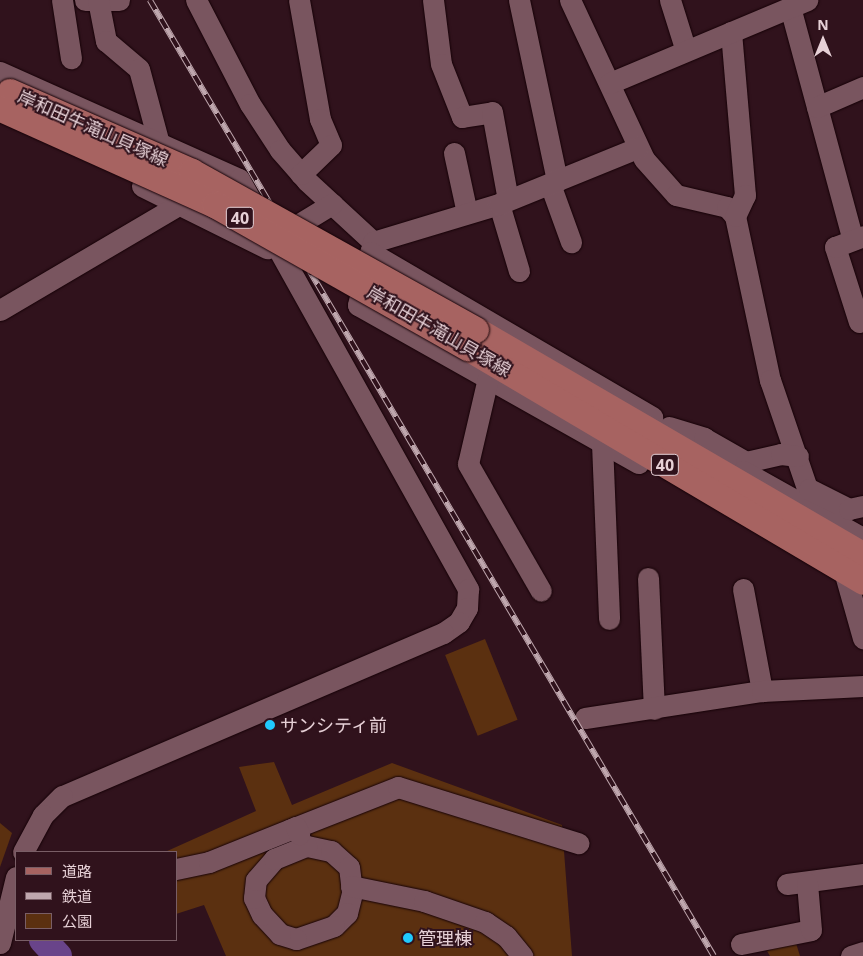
<!DOCTYPE html>
<meta charset="utf-8">
<style>
body{margin:0}
#map{position:relative;width:863px;height:956px;overflow:hidden;background:#30121c;font-family:"Open Sans","Noto Sans JP",sans-serif}
div>[style]{position:absolute}
.green>*{inset:0;background:#5b3010;transform-origin:0 0}
.river>*{height:28px;margin:-14px;padding:0 14px;transform-origin:14px;border-radius:14px;background:#69448a}
.roads{filter:drop-shadow(0 0 1px #160107) drop-shadow(0 0 1px #160107)}
.minor>*{height:21px;margin:-10.5px;padding:0 10.5px;transform-origin:10.5px;border-radius:10.5px;background:#79555f}
.major>*{height:26px;margin:-13px;padding:0 13px;transform-origin:13px;border-radius:13px;background:#a76361}
.rail>*{height:5.5px;margin-top:-2.75px;transform-origin:0;background:repeating-linear-gradient(90deg,#30121c 0 11px,#bfa7ae 0 22px);box-sizing:border-box;border-block:1px solid #bfa7ae}
.bridges{filter:drop-shadow(0 0 1px #160107) drop-shadow(0 0 1px #160107)}
.major-bridge>*{height:26px;margin:-13px;padding:0 13px;transform-origin:13px;border-radius:13px;background:#a76361}
.dots>*{width:14px;height:14px;translate:-50% -50%;box-sizing:border-box;border:2px solid #30121c;border-radius:50%}
span{translate:-50% -50%;white-space:nowrap;text-align:center;line-height:1.15;-webkit-text-stroke:4px #30121c;paint-order:stroke}
.shield-label span{padding:1px 4px;background:#30121c;border:1px solid;border-radius:4px;-webkit-text-stroke-width:0}
.shield-label{font-size:16px;color:#e6d0d6;font-weight:700}
.street-label{font-size:18px;color:#e6d0d6}
.poi-label{font-size:18px;color:#e6d0d6}
.left{translate:0 -50%;text-align:left}
.legend{position:absolute;left:15px;top:851px;width:162px;height:90px;box-sizing:border-box;background:#30121c;border:1px solid #795e66;margin:0;padding:6px 9px;list-style:none;font-size:15px;color:#e6d0d6}
.legend li{display:flex;align-items:center;gap:10px;height:25px}
.legend b{width:25px;border:1px solid #795e66}
.north{position:absolute;left:798px;top:15px;width:50px;height:50px;-webkit-text-stroke:4px #30121c;paint-order:stroke;rotate:0deg;font-size:14px;font-weight:700;line-height:20px;text-align:center;color:#e6d0d6}
.north::after{content:'';display:block;margin:auto;width:18px;height:22px;background:#e6d0d6;clip-path:polygon(50% 0,100% 100%,50% 72%,0 100%)}
</style>
<div id="map">
<div class="green">
<i style="left:485px;top:639px;width:87px;height:43px;rotate:68deg"></i>
<i style="clip-path:polygon(274px 762px,292px 805px,392px 763px,562px 825px,572px 956px,226px 956px,204px 905px,176px 914px,176px 852px,165px 852px,256px 811px,239px 767px)"></i>
<i style="clip-path:polygon(0 823px,12px 833px,0 867px)"></i>
<i style="clip-path:polygon(795px 940px,800px 956px,770px 956px,767px 951px)"></i>
</div>
<div class="river">
<i style="left:43px;top:940px;width:22px;rotate:47deg"></i>
</div>
<div class="roads">
<div class="minor">
<i style="left:62px;top:0;width:59px;rotate:81.2deg"></i>
<i style="left:85px;top:0;width:34px"></i>
<i style="left:98px;top:0;width:42px;rotate:79deg"></i>
<i style="left:106px;top:41px;width:43px;rotate:40.3deg"></i>
<i style="left:139px;top:69px;width:73px;rotate:75deg"></i>
<i style="left:196px;top:0;width:117px;rotate:62.6deg"></i>
<i style="left:250px;top:104px;width:55px;rotate:56.9deg"></i>
<i style="left:280px;top:150px;width:41px;rotate:48.9deg"></i>
<i style="left:307px;top:181px;width:90px;rotate:42.7deg"></i>
<i style="left:299px;top:0;width:121px;rotate:80deg"></i>
<i style="left:320px;top:119px;width:28px;rotate:67deg"></i>
<i style="left:331px;top:145px;width:42px;rotate:136deg"></i>
<i style="left:433px;top:0;width:64px;rotate:82.9deg"></i>
<i style="left:441px;top:64px;width:57px;rotate:68.4deg"></i>
<i style="left:462px;top:117px;width:30px;rotate:-9deg"></i>
<i style="left:492px;top:112px;width:89px;rotate:79.7deg"></i>
<i style="left:519px;top:0;width:185px;rotate:78.1deg"></i>
<i style="left:570px;top:0;width:175px;rotate:65deg"></i>
<i style="left:644px;top:159px;width:48px;rotate:48.4deg"></i>
<i style="left:676px;top:195px;width:52px;rotate:13.2deg"></i>
<i style="left:727px;top:207px;width:12px;rotate:48deg"></i>
<i style="left:735px;top:216px;width:168px;rotate:78deg"></i>
<i style="left:770px;top:380px;width:157px;rotate:71.1deg"></i>
<i style="left:821px;top:529px;width:48px;rotate:61.3deg"></i>
<i style="left:844px;top:571px;width:70px;rotate:74.2deg"></i>
<i style="left:670px;top:0;width:53px;rotate:72.6deg"></i>
<i style="left:790px;top:7px;width:241px;rotate:74.9deg"></i>
<i style="left:731px;top:32px;width:164px;rotate:85.1deg"></i>
<i style="left:745px;top:195px;width:23px;rotate:115deg"></i>
<i style="left:0;top:72px;width:262px;rotate:24.1deg"></i>
<i style="left:239px;top:179px;width:470px;rotate:60.8deg"></i>
<i style="left:468px;top:589px;width:19px;rotate:93deg"></i>
<i style="left:467px;top:608px;width:16px;rotate:120deg"></i>
<i style="left:459px;top:622px;width:19px;rotate:145deg"></i>
<i style="left:443px;top:633px;width:414px;rotate:156.8deg"></i>
<i style="left:62px;top:796px;width:27px;rotate:135deg"></i>
<i style="left:43px;top:815px;width:42px;rotate:118.4deg"></i>
<i style="left:610px;top:83px;width:214px;rotate:-22.8deg"></i>
<i style="left:817px;top:107px;width:50px;rotate:-23.5deg"></i>
<i style="left:454px;top:153px;width:61px;rotate:77.8deg"></i>
<i style="left:550px;top:184px;width:62px;rotate:70.1deg"></i>
<i style="left:142px;top:186px;width:140px;rotate:26.4deg"></i>
<i style="left:499px;top:204px;width:70px;rotate:73.4deg"></i>
<i style="left:281px;top:235px;width:60px;rotate:-31.3deg"></i>
<i style="left:373px;top:242px;width:65px;rotate:103.4deg"></i>
<i style="left:358px;top:305px;width:322px;rotate:29.4deg"></i>
<i style="left:373px;top:242px;width:132px;rotate:-16.8deg"></i>
<i style="left:499px;top:204px;width:149px;rotate:-22.1deg"></i>
<i style="left:370px;top:252px;width:327px;rotate:30.3deg"></i>
<i style="left:0;top:310px;width:209px;rotate:-30.5deg"></i>
<i style="left:859px;top:322px;width:79px;rotate:-107.7deg"></i>
<i style="left:835px;top:247px;width:30px;rotate:-21deg"></i>
<i style="left:488px;top:378px;width:88px;rotate:103.1deg"></i>
<i style="left:468px;top:464px;width:146px;rotate:60.1deg"></i>
<i style="left:669px;top:427px;width:37px;rotate:17deg"></i>
<i style="left:704px;top:438px;width:48px;rotate:29.7deg"></i>
<i style="left:746px;top:462px;width:36px;rotate:-13deg"></i>
<i style="left:781px;top:454px;width:17px;rotate:7deg"></i>
<i style="left:602px;top:443px;width:176px;rotate:87.7deg"></i>
<i style="left:743px;top:471px;width:137px;rotate:29.2deg"></i>
<i style="left:809px;top:489px;width:45px;rotate:26.6deg"></i>
<i style="left:849px;top:509px;width:14px;rotate:-12deg"></i>
<i style="left:648px;top:578px;width:131px;rotate:87.4deg"></i>
<i style="left:743px;top:589px;width:104px;rotate:79.4deg"></i>
<i style="left:585px;top:718px;width:179px;rotate:-8.7deg"></i>
<i style="left:762px;top:691px;width:101px;rotate:-2.8deg"></i>
<i style="left:289px;top:830px;width:117px;rotate:-21.5deg"></i>
<i style="left:398px;top:787px;width:189px;rotate:17.3deg"></i>
<i style="left:307px;top:846px;width:25px;rotate:12deg"></i>
<i style="left:331px;top:851px;width:24px;rotate:42deg"></i>
<i style="left:349px;top:867px;width:26px;rotate:83deg"></i>
<i style="left:352px;top:893px;width:21px;rotate:104deg"></i>
<i style="left:347px;top:913px;width:18px;rotate:135deg"></i>
<i style="left:334px;top:926px;width:40px;rotate:161.1deg"></i>
<i style="left:296px;top:939px;width:17px;rotate:-163deg"></i>
<i style="left:280px;top:934px;width:26px;rotate:-133deg"></i>
<i style="left:262px;top:915px;width:19px;rotate:-115deg"></i>
<i style="left:254px;top:898px;width:18px;rotate:-84deg"></i>
<i style="left:256px;top:880px;width:28px;rotate:-49deg"></i>
<i style="left:274px;top:859px;width:35px;rotate:-22deg"></i>
<i style="left:176px;top:869px;width:34px;rotate:-12deg"></i>
<i style="left:209px;top:862px;width:94px;rotate:-21.9deg"></i>
<i style="left:296px;top:827px;width:8px;rotate:67deg"></i>
<i style="left:787px;top:884px;width:77px;rotate:-7.5deg"></i>
<i style="left:351px;top:886px;width:75px;rotate:11.6deg"></i>
<i style="left:424px;top:901px;width:65px;rotate:19deg"></i>
<i style="left:485px;top:922px;width:25px;rotate:34deg"></i>
<i style="left:506px;top:936px;width:26px;rotate:51deg"></i>
<i style="left:0;top:943px;width:68px;rotate:-76.4deg"></i>
<i style="left:741px;top:944px;width:71px;rotate:-11.3deg"></i>
<i style="left:811px;top:930px;width:47px;rotate:-94.9deg"></i>
<i style="left:851px;top:956px;width:13px;rotate:-18deg"></i>
</div>
<div class="major">
<i style="left:476px;top:330px;width:448px;rotate:30.2deg"></i>
<i style="left:468px;top:348px;width:459px;rotate:30.6deg"></i>
</div>
</div>
<div class="rail">
<i style="left:150px;top:0;width:1110px;rotate:59.46deg"></i>
</div>
<div class="bridges">
<div class="major-bridge">
<i style="left:10px;top:92px;width:199px;rotate:23.7deg"></i>
<i style="left:192px;top:172px;width:325px;rotate:29.1deg"></i>
<i style="left:1px;top:109px;width:235px;rotate:24.2deg"></i>
<i style="left:215px;top:205px;width:291px;rotate:29.5deg"></i>
</div>
</div>
<div class="dots">
<i style="left:270px;top:725px;background:#20c9fd"></i>
<i style="left:408px;top:938px;background:#20c9fd"></i>
</div>
<div class="shield-label">
<span style="left:240px;top:218px">40</span>
<span style="left:665px;top:465px">40</span>
</div>
<div class="street-label">
<span style="left:93px;top:128px;rotate:24deg">岸和田牛滝山貝塚線</span>
<span style="left:439px;top:331px;rotate:30deg">岸和田牛滝山貝塚線</span>
</div>
<div class="poi-label">
<span class="left" style="left:280px;top:725px">サンシティ前</span>
<span class="left" style="left:418px;top:938px">管理棟</span>
</div>
<ul class="legend">
<li><b style="height:6px;background:#a76361"></b>道路</li>
<li><b style="height:6px;background:#bfa7ae"></b>鉄道</li>
<li><b style="height:14px;background:#5b3010"></b>公園</li>
</ul>
<div class="north">N</div>
</div>
